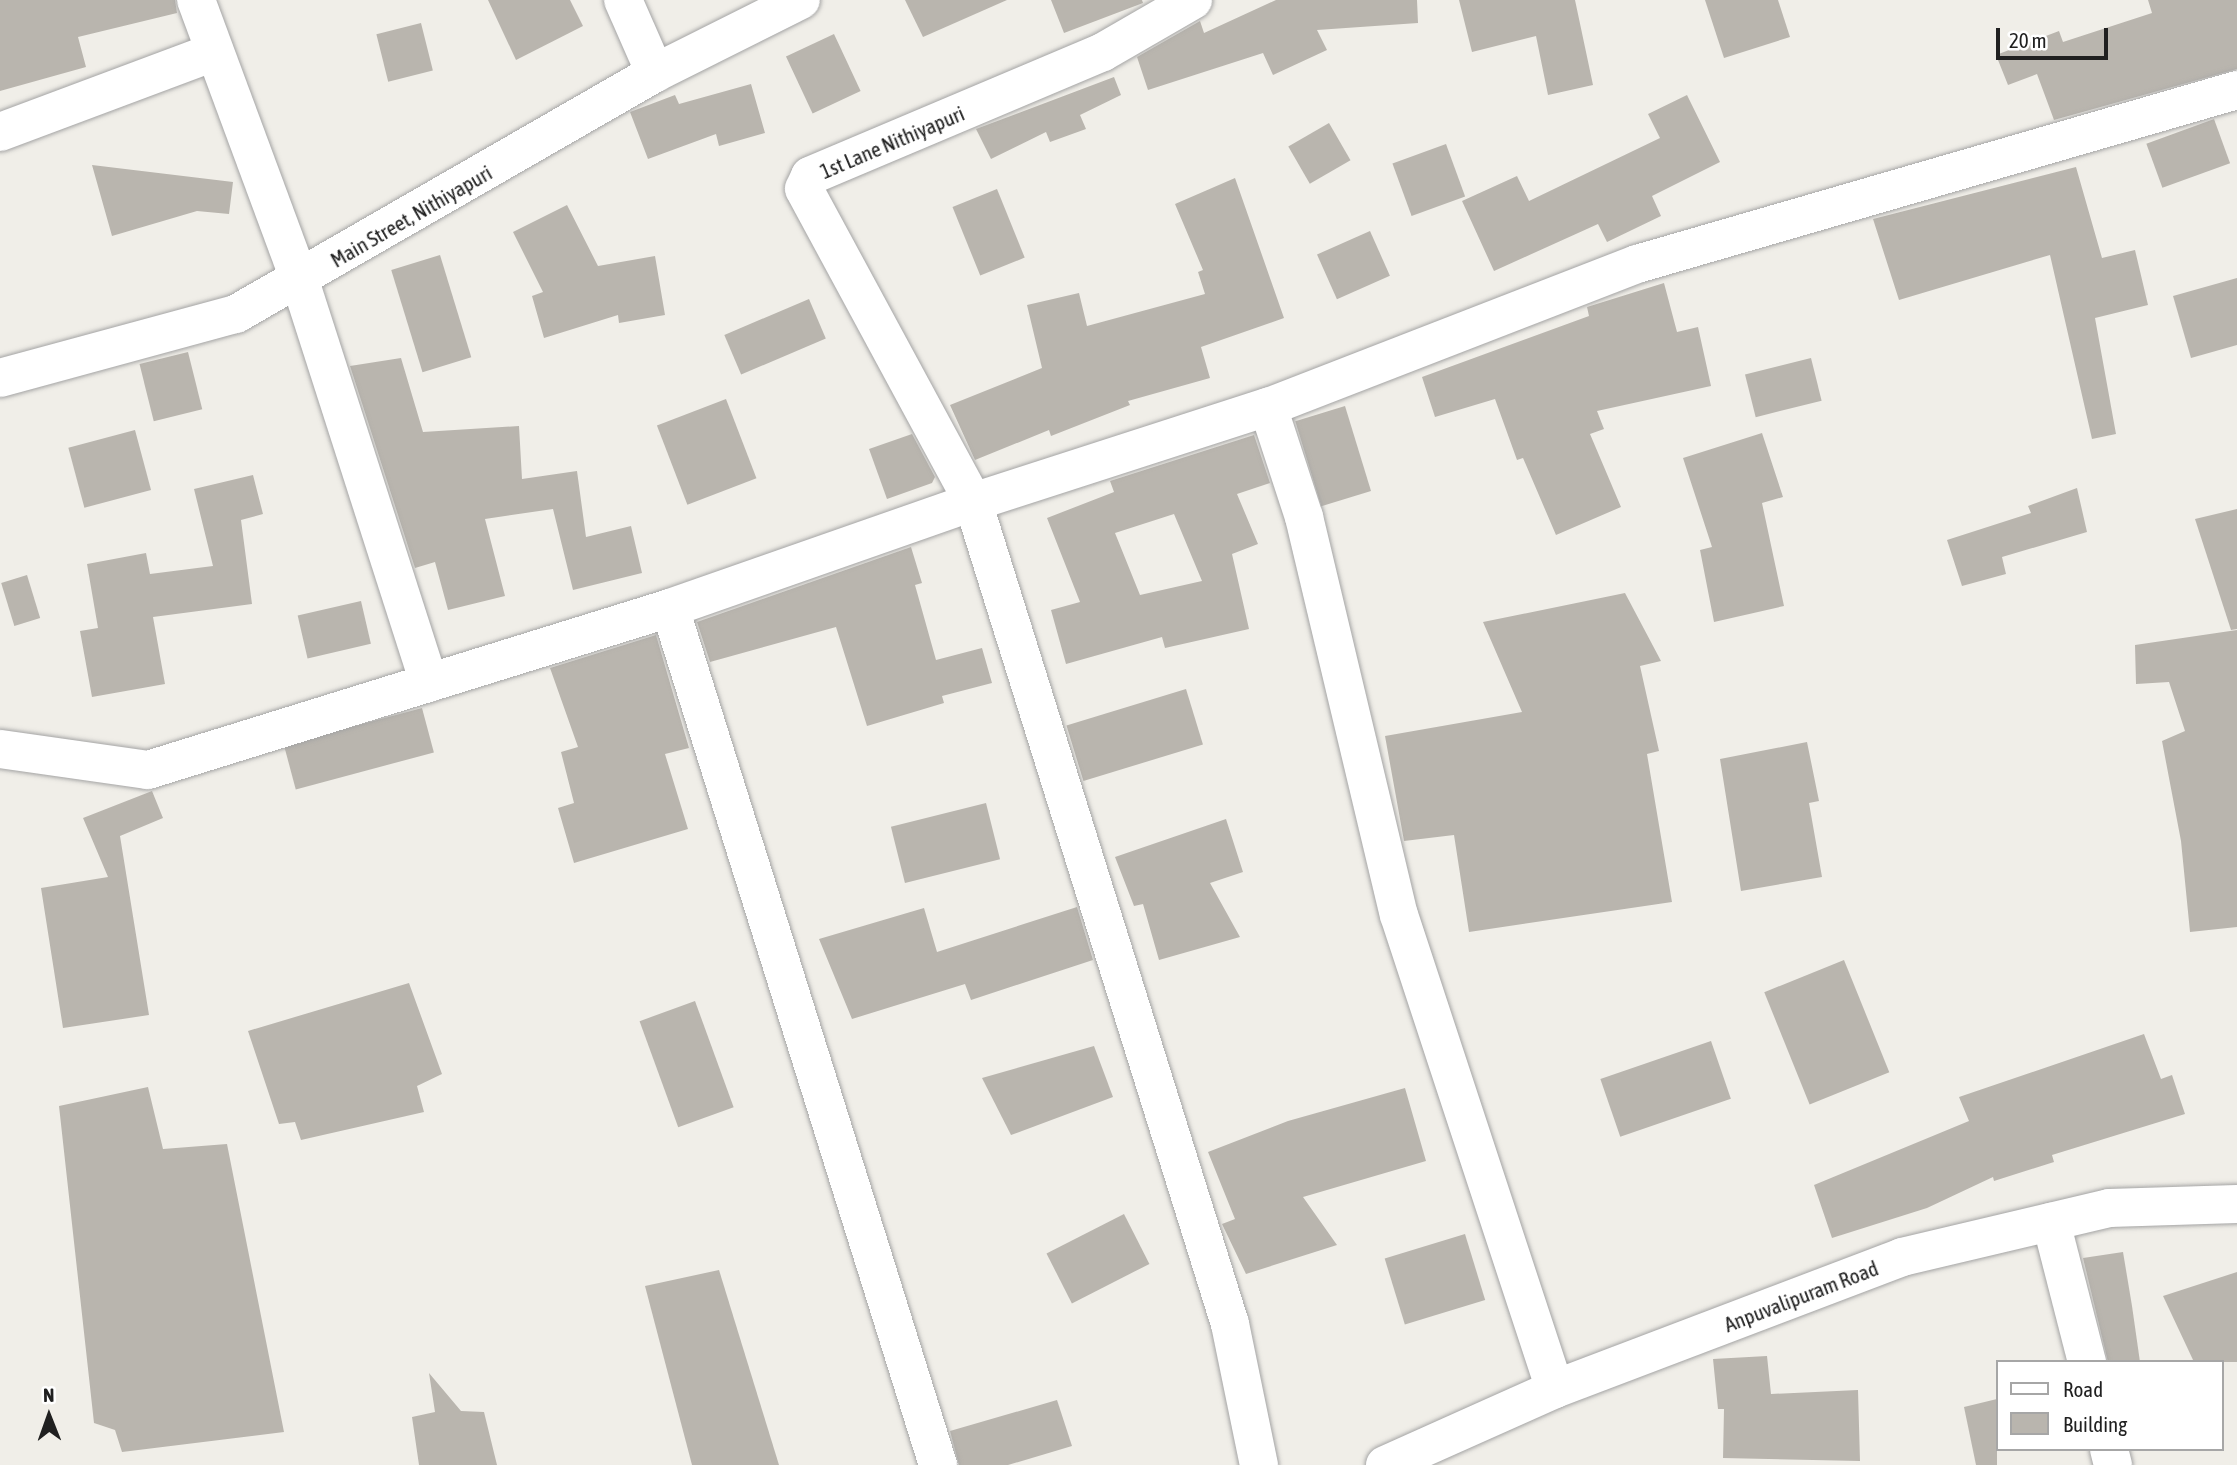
<!DOCTYPE html>
<style>
body{margin:0}
#map{position:relative;width:2237px;height:1465px;overflow:hidden;background:#f0eee8;font-family:"Asap Condensed",sans-serif}
div>[style]{position:absolute}
.building>*{inset:0;background:#b9b5ae;transform-origin:0 0}
.roads{filter:drop-shadow(0 0 2px #a4a4a4) drop-shadow(0 0 2px #a4a4a4)}
.minor>*{height:38px;margin:-19px;padding:0 19px;transform-origin:19px;border-radius:19px;background:#fff}
span{translate:-50% -50%;white-space:nowrap;text-align:center;line-height:1.15;-webkit-text-stroke:5px #fff;paint-order:stroke}
.street-label{font-size:21px;color:#202020}
.legend{position:absolute;left:1996px;top:1360px;width:228px;height:91px;box-sizing:border-box;background:#fff;border:2px solid #a6a6a6;margin:0;padding:9px 12px;list-style:none;font-size:21px;color:#202020}
.legend li{display:flex;align-items:center;gap:14px;height:35px}
.legend b{width:35px;border:2px solid #a6a6a6}
.north{position:absolute;left:14px;top:1381px;width:70px;height:70px;-webkit-text-stroke:5px #fff;paint-order:stroke;rotate:359deg;font-size:19px;font-weight:700;line-height:28px;text-align:center;color:#202020}
.north::after{content:'';display:block;margin:auto;width:24px;height:32px;background:#202020;clip-path:polygon(50% 0,100% 100%,50% 72%,0 100%)}
.scale{position:absolute;left:1996px;top:28px;width:112px;height:32px;box-sizing:border-box;border:4px solid #202020;border-top:0;padding-left:9px;font-size:21px;line-height:24px;white-space:nowrap;color:#202020;-webkit-text-stroke:5px #fff;paint-order:stroke}
</style>
<div id="map">
<div class="building">
<i style="clip-path:polygon(0 0,175px 0,177px 13px,78px 37px,86px 67px,0 91px)"></i>
<i style="clip-path:polygon(488px 0,570px 0,583px 26px,516px 60px)"></i>
<i style="clip-path:polygon(905px 0,1007px 0,923px 37px)"></i>
<i style="clip-path:polygon(1051px 0,1142px 0,1143px 3px,1064px 33px)"></i>
<i style="clip-path:polygon(1276px 0,1417px 0,1418px 23px,1317px 30px,1327px 50px,1273px 75px,1263px 53px,1148px 90px,1137px 57px,1200px 21px,1204px 33px)"></i>
<i style="clip-path:polygon(1459px 0,1575px 0,1593px 85px,1548px 95px,1536px 36px,1472px 52px)"></i>
<i style="clip-path:polygon(1705px 0,1778px 0,1790px 37px,1724px 58px)"></i>
<i style="clip-path:polygon(2148px 0,2237px 0,2237px 69px,2054px 120px,2037px 74px,2008px 85px,1996px 55px,2059px 31px,2063px 42px,2152px 13px)"></i>
<i style="left:421px;top:23px;width:49px;height:46px;rotate:76deg"></i>
<i style="left:834px;top:34px;width:63px;height:53px;rotate:65deg"></i>
<i style="clip-path:polygon(1114px 77px,1121px 95px,1080px 115px,1086px 129px,1050px 142px,1046px 132px,991px 159px,976px 129px)"></i>
<i style="clip-path:polygon(751px 84px,765px 133px,719px 146px,716px 134px,648px 159px,630px 112px,675px 95px,679px 104px)"></i>
<i style="clip-path:polygon(1687px 95px,1720px 162px,1652px 196px,1661px 216px,1607px 242px,1598px 224px,1494px 271px,1462px 201px,1517px 176px,1529px 201px,1660px 138px,1648px 114px)"></i>
<i style="left:2214px;top:119px;width:47px;height:72px;rotate:70deg"></i>
<i style="left:1329px;top:123px;width:43px;height:47px;rotate:60deg"></i>
<i style="left:1446px;top:144px;width:56px;height:57px;rotate:70deg"></i>
<i style="clip-path:polygon(92px 165px,233px 182px,229px 214px,197px 211px,112px 236px)"></i>
<i style="clip-path:polygon(2076px 167px,2102px 258px,2135px 250px,2148px 305px,2095px 318px,2116px 434px,2092px 439px,2050px 255px,1899px 300px,1873px 219px)"></i>
<i style="clip-path:polygon(1235px 178px,1284px 318px,1201px 347px,1210px 378px,1128px 401px,1130px 405px,1051px 436px,1049px 430px,975px 460px,950px 405px,1042px 368px,1027px 305px,1079px 293px,1087px 326px,1205px 294px,1198px 272px,1203px 270px,1175px 204px)"></i>
<i style="left:997px;top:189px;width:74px;height:48px;rotate:68deg"></i>
<i style="clip-path:polygon(567px 205px,598px 266px,655px 256px,665px 315px,619px 323px,618px 315px,544px 338px,532px 296px,543px 292px,513px 232px)"></i>
<i style="left:1370px;top:231px;width:49px;height:58px;rotate:66deg"></i>
<i style="left:440px;top:255px;width:107px;height:51px;rotate:73deg"></i>
<i style="clip-path:polygon(2237px 278px,2237px 345px,2191px 358px,2173px 296px)"></i>
<i style="clip-path:polygon(1664px 283px,1677px 332px,1698px 327px,1711px 386px,1597px 411px,1604px 429px,1590px 434px,1621px 507px,1556px 535px,1523px 458px,1517px 460px,1495px 399px,1435px 417px,1422px 377px,1589px 316px,1587px 307px)"></i>
<i style="left:809px;top:299px;width:43px;height:92px;rotate:67deg"></i>
<i style="left:188px;top:352px;width:59px;height:50px;rotate:76deg"></i>
<i style="clip-path:polygon(401px 358px,423px 432px,519px 426px,522px 479px,577px 471px,586px 537px,631px 526px,642px 573px,573px 590px,553px 509px,485px 519px,505px 596px,448px 610px,435px 562px,415px 568px,350px 366px)"></i>
<i style="left:1811px;top:358px;width:44px;height:68px;rotate:76deg"></i>
<i style="left:726px;top:399px;width:85px;height:74px;rotate:69deg"></i>
<i style="left:1345px;top:406px;width:89px;height:52px;rotate:73deg"></i>
<i style="left:135px;top:430px;width:62px;height:69px;rotate:75deg"></i>
<i style="clip-path:polygon(1762px 433px,1783px 497px,1762px 503px,1784px 606px,1714px 622px,1700px 550px,1712px 547px,1683px 458px)"></i>
<i style="clip-path:polygon(912px 434px,935px 477px,932px 483px,887px 499px,869px 449px)"></i>
<i style="clip-path:polygon(evenodd,1254px 435px,1270px 483px,1237px 494px,1258px 544px,1232px 554px,1249px 629px,1165px 648px,1162px 637px,1066px 664px,1051px 610px,1080px 602px,1047px 518px,1114px 492px,1110px 481px,1254px 435px,1174px 514px,1202px 581px,1140px 595px,1115px 533px,1174px 514px)"></i>
<i style="clip-path:polygon(253px 475px,263px 514px,241px 520px,252px 604px,153px 617px,165px 684px,92px 697px,80px 631px,98px 628px,87px 564px,146px 553px,150px 574px,213px 566px,194px 489px)"></i>
<i style="clip-path:polygon(2077px 488px,2087px 532px,2002px 557px,2006px 574px,1962px 586px,1947px 540px,2031px 513px,2028px 506px)"></i>
<i style="clip-path:polygon(2237px 509px,2237px 629px,2231px 630px,2195px 519px)"></i>
<i style="clip-path:polygon(911px 547px,922px 583px,915px 585px,936px 660px,982px 648px,992px 683px,942px 696px,944px 703px,867px 726px,836px 627px,710px 662px,697px 622px)"></i>
<i style="left:27px;top:575px;width:45px;height:27px;rotate:73deg"></i>
<i style="clip-path:polygon(1625px 593px,1661px 661px,1640px 666px,1659px 751px,1647px 754px,1672px 902px,1469px 932px,1454px 835px,1404px 841px,1385px 736px,1522px 712px,1483px 622px)"></i>
<i style="left:361px;top:601px;width:44px;height:65px;rotate:77deg"></i>
<i style="clip-path:polygon(2237px 630px,2237px 927px,2190px 932px,2181px 841px,2162px 741px,2185px 731px,2169px 682px,2136px 684px,2135px 645px)"></i>
<i style="clip-path:polygon(656px 635px,689px 748px,665px 754px,688px 829px,574px 863px,558px 808px,574px 803px,561px 752px,578px 747px,550px 668px)"></i>
<i style="left:1186px;top:689px;width:58px;height:125px;rotate:73deg"></i>
<i style="left:422px;top:708px;width:46px;height:143px;rotate:75deg"></i>
<i style="clip-path:polygon(1807px 742px,1819px 801px,1809px 803px,1822px 877px,1741px 891px,1720px 759px)"></i>
<i style="clip-path:polygon(152px 791px,163px 818px,120px 836px,149px 1015px,63px 1028px,41px 888px,108px 877px,83px 818px)"></i>
<i style="left:986px;top:803px;width:58px;height:98px;rotate:76deg"></i>
<i style="clip-path:polygon(1226px 819px,1243px 872px,1210px 883px,1240px 937px,1159px 960px,1143px 904px,1134px 906px,1115px 857px)"></i>
<i style="clip-path:polygon(1077px 907px,1093px 960px,971px 1000px,965px 984px,852px 1019px,819px 939px,924px 908px,937px 952px)"></i>
<i style="left:1844px;top:960px;width:121px;height:86px;rotate:68deg"></i>
<i style="clip-path:polygon(409px 983px,442px 1074px,417px 1086px,424px 1112px,301px 1140px,295px 1122px,279px 1124px,248px 1031px)"></i>
<i style="left:695px;top:1001px;width:113px;height:59px;rotate:70deg"></i>
<i style="clip-path:polygon(2144px 1034px,2161px 1079px,2172px 1075px,2185px 1114px,2052px 1155px,2054px 1162px,1994px 1181px,1993px 1177px,1927px 1208px,1832px 1238px,1814px 1185px,1969px 1121px,1959px 1097px)"></i>
<i style="left:1711px;top:1041px;width:61px;height:117px;rotate:71deg"></i>
<i style="clip-path:polygon(1094px 1046px,1113px 1097px,1011px 1135px,982px 1078px)"></i>
<i style="clip-path:polygon(148px 1087px,163px 1149px,227px 1144px,284px 1432px,122px 1452px,115px 1430px,94px 1423px,59px 1106px)"></i>
<i style="clip-path:polygon(1405px 1088px,1426px 1161px,1303px 1197px,1337px 1245px,1246px 1274px,1222px 1224px,1235px 1219px,1208px 1152px,1288px 1121px)"></i>
<i style="left:1124px;top:1214px;width:56px;height:87px;rotate:63deg"></i>
<i style="left:1465px;top:1234px;width:69px;height:84px;rotate:73deg"></i>
<i style="clip-path:polygon(2123px 1252px,2132px 1306px,2140px 1362px,2108px 1362px,2083px 1258px)"></i>
<i style="clip-path:polygon(719px 1270px,779px 1465px,692px 1465px,645px 1286px)"></i>
<i style="clip-path:polygon(2237px 1272px,2237px 1362px,2194px 1362px,2163px 1296px)"></i>
<i style="clip-path:polygon(1767px 1356px,1771px 1394px,1858px 1390px,1860px 1461px,1723px 1458px,1724px 1409px,1718px 1409px,1713px 1359px)"></i>
<i style="clip-path:polygon(429px 1373px,461px 1411px,484px 1412px,497px 1465px,419px 1465px,412px 1417px,435px 1412px)"></i>
<i style="clip-path:polygon(1997px 1399px,1997px 1465px,1976px 1465px,1964px 1407px)"></i>
<i style="clip-path:polygon(1057px 1400px,1072px 1446px,1008px 1465px,959px 1465px,950px 1431px)"></i>
</div>
<div class="roads">
<div class="minor">
<i style="left:196px;top:0;width:300px;rotate:69.7deg"></i>
<i style="left:300px;top:281px;width:422px;rotate:72.2deg"></i>
<i style="left:623px;top:0;width:80px;rotate:66.3deg"></i>
<i style="left:1193px;top:0;width:104px;rotate:150deg"></i>
<i style="left:1103px;top:52px;width:318px;rotate:157.1deg"></i>
<i style="left:810px;top:176px;width:14px;rotate:115deg"></i>
<i style="left:804px;top:189px;width:356px;rotate:61.6deg"></i>
<i style="left:973px;top:502px;width:861px;rotate:72.64deg"></i>
<i style="left:1230px;top:1324px;width:144px;rotate:78.4deg"></i>
<i style="left:0;top:132px;width:228px;rotate:-20.5deg"></i>
<i style="left:0;top:378px;width:245px;rotate:-15.2deg"></i>
<i style="left:236px;top:314px;width:483px;rotate:-29.9deg"></i>
<i style="left:655px;top:73px;width:163px;rotate:-26.6deg"></i>
<i style="left:1268px;top:407px;width:116px;rotate:71.9deg"></i>
<i style="left:1304px;top:517px;width:409px;rotate:76.6deg"></i>
<i style="left:1399px;top:915px;width:499px;rotate:71.8deg"></i>
<i style="left:670px;top:608px;width:898px;rotate:72.63deg"></i>
<i style="left:0;top:749px;width:149px;rotate:8.1deg"></i>
<i style="left:148px;top:770px;width:547px;rotate:-17.24deg"></i>
<i style="left:670px;top:608px;width:321px;rotate:-19.3deg"></i>
<i style="left:973px;top:502px;width:310px;rotate:-17.9deg"></i>
<i style="left:1268px;top:407px;width:396px;rotate:-21.2deg"></i>
<i style="left:1637px;top:264px;width:625px;rotate:-16.17deg"></i>
<i style="left:2051px;top:1222px;width:145px;rotate:75.6deg"></i>
<i style="left:2109px;top:1449px;width:16px;rotate:76deg"></i>
<i style="left:1385px;top:1465px;width:186px;rotate:-24.1deg"></i>
<i style="left:1555px;top:1389px;width:371px;rotate:-20.8deg"></i>
<i style="left:1902px;top:1257px;width:213px;rotate:-13.3deg"></i>
<i style="left:2109px;top:1208px;width:128px;rotate:-1.8deg"></i>
</div>
</div>
<div class="street-label">
<span style="left:892px;top:142px;rotate:-23deg">1st Lane Nithiyapuri</span>
<span style="left:411px;top:216px;rotate:-30deg">Main Street, Nithiyapuri</span>
<span style="left:1801px;top:1296px;rotate:-21deg">Anpuvalipuram Road</span>
</div>
<ul class="legend">
<li><b style="height:9px;background:#fff"></b>Road</li>
<li><b style="height:19px;background:#b9b5ae"></b>Building</li>
</ul>
<div class="north">N</div>
<div class="scale">20 m</div>
</div>
